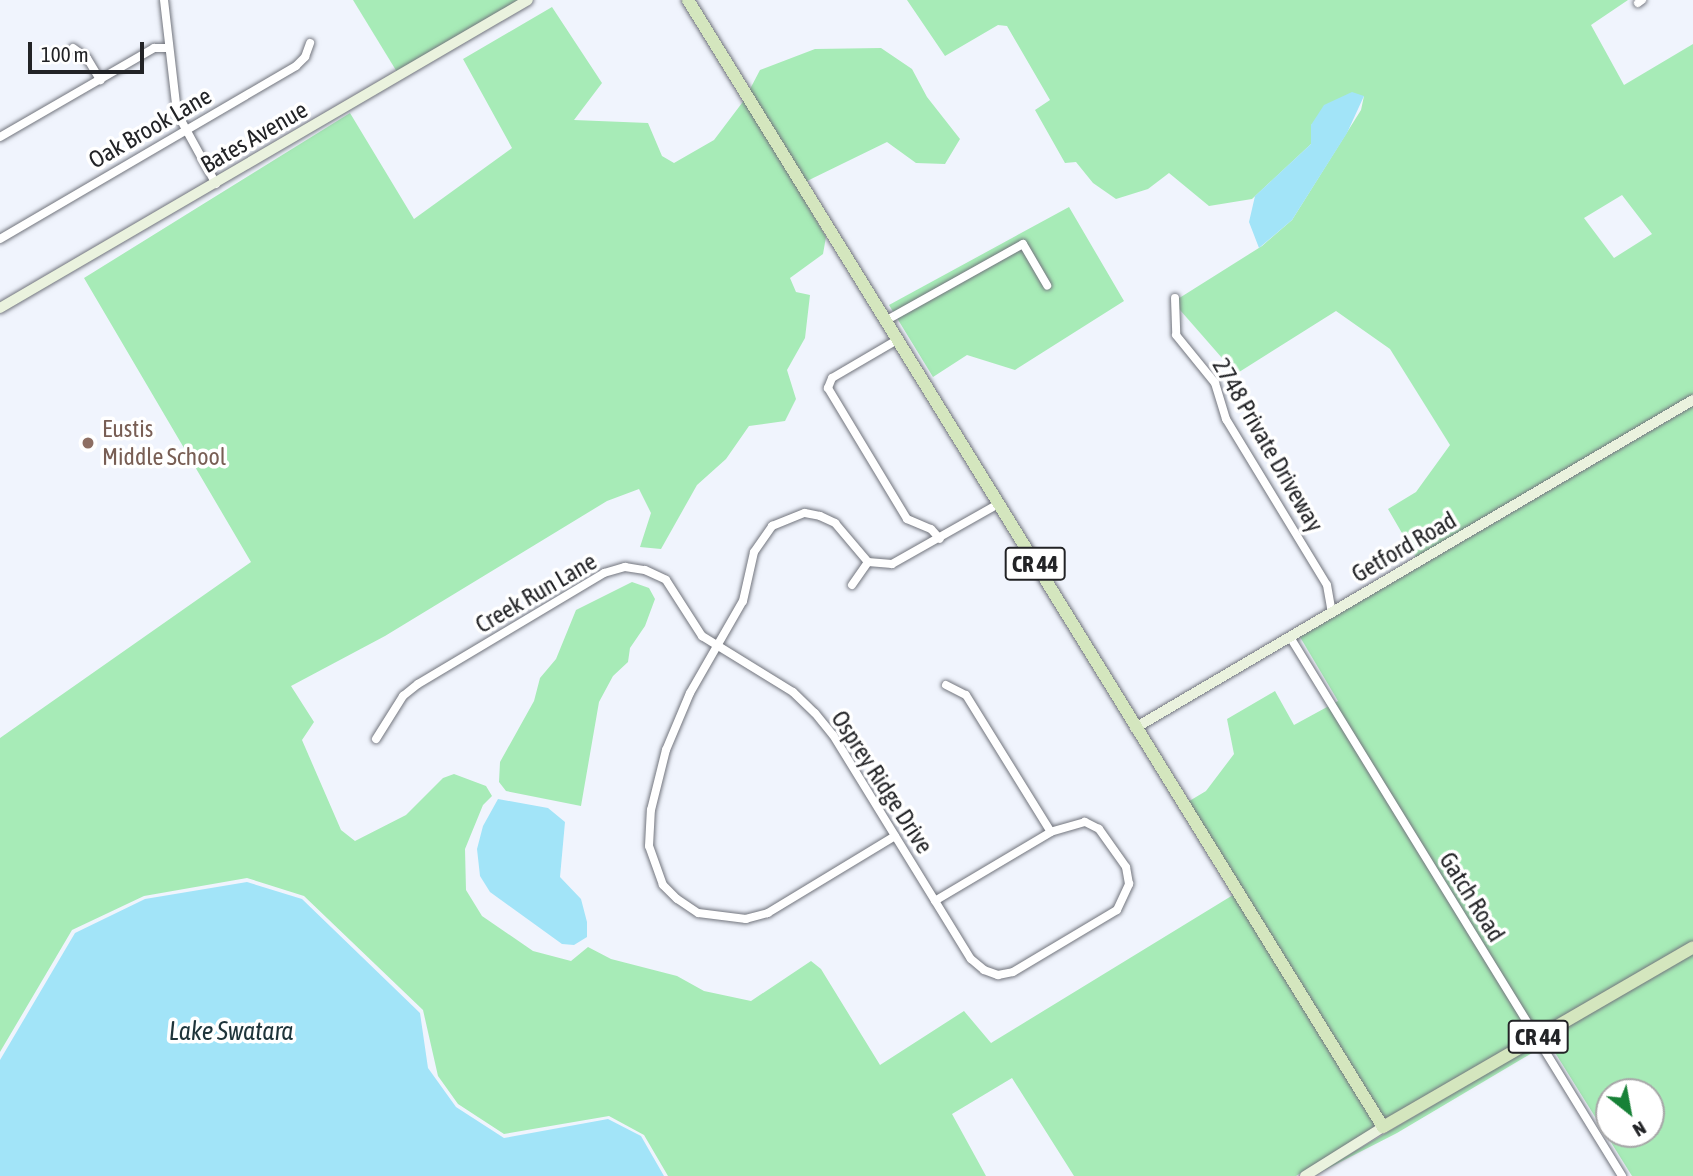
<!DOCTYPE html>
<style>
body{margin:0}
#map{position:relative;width:1693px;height:1176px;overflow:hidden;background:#f0f4fd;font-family:"Asap Condensed",sans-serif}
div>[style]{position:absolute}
.green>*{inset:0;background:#a7ebb7}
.water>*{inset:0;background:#a2e4f8}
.roads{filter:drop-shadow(0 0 2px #72757d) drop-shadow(0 0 2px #72757d)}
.street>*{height:8px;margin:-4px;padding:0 4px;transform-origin:4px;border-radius:4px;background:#fff}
.secondary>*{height:10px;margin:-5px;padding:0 5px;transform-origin:5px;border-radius:5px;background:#eaf2de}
.primary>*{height:12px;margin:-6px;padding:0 6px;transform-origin:6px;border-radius:6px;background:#d4e6be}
.dots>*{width:19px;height:19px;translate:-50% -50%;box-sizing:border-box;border:4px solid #fff;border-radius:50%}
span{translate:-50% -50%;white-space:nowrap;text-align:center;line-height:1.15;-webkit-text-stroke:7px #fff;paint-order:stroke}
.shield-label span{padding:2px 5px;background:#fff;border:2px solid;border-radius:5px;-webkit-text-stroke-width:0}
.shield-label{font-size:23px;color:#222326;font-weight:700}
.street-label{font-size:24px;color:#222326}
.education-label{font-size:24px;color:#785e54}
.left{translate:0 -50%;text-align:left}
.water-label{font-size:26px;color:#1e343a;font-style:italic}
.north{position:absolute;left:1595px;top:1078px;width:70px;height:70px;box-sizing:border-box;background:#fff;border:2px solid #a7a7a8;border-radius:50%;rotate:149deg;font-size:19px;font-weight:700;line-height:28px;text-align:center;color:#222326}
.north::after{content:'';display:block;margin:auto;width:24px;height:32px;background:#178137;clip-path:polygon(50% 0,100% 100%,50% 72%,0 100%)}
.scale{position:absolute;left:28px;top:42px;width:116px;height:32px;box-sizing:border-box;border:4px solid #222326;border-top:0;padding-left:9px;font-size:21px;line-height:24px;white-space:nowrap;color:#222326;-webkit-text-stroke:5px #fff;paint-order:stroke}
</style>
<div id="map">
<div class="green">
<i style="clip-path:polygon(353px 0,519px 0,397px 72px)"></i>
<i style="clip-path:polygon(evenodd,907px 0,1628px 0,1591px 25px,1624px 85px,1693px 44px,1693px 395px,1417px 559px,1388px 509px,1416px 492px,1450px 445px,1390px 349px,1336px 311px,1236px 374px,1173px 302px,1262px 246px,1292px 220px,1361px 110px,1364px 96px,1311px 125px,1311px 144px,1252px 199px,1209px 206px,1169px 173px,1148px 189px,1116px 199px,1093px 183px,1076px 162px,1065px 163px,1035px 110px,1050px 100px,1007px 26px,998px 25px,945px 56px,907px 0,1622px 195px,1652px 234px,1614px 258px,1584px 218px,1622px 195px)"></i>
<i style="clip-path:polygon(552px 7px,602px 83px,574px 120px,648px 123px,662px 156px,674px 163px,714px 140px,745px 99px,826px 237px,823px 254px,790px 278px,796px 292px,810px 295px,805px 338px,787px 370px,796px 399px,785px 421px,749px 426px,726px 459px,697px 485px,661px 549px,640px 547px,651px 513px,639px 489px,607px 501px,385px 636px,291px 686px,314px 722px,302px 740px,341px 830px,355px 841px,406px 815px,443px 778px,454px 774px,486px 786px,492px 796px,483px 805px,465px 849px,466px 890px,482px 916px,533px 951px,571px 961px,588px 947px,611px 959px,677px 976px,704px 991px,751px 1001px,811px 961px,821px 969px,880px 1065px,964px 1011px,991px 1043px,1233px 895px,1377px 1126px,1296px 1176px,1074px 1176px,1012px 1078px,952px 1114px,986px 1176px,668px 1176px,644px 1135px,609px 1116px,504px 1134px,458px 1104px,438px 1076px,423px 1010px,304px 896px,247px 878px,144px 896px,72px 930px,0 1052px,0 738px,251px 562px,84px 278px,350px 113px,414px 219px,512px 148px,463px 59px)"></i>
<i style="clip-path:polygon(881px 48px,912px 69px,927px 97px,960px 139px,945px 164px,916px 163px,887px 142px,805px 182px,749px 91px,760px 70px,815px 49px)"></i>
<i style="clip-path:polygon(1069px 207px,1124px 301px,1015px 370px,967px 355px,933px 377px,889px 305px)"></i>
<i style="clip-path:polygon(1693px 406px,1693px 941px,1384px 1121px,1186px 803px,1206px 791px,1234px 754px,1227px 719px,1275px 691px,1294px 725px,1338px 701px,1300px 637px)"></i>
<i style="clip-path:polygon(632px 582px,649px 588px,655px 599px,645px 626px,630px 648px,628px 662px,613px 676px,599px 702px,581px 806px,506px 791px,499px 782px,500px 762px,534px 701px,540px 678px,556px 659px,576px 610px)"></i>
<i style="clip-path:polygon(evenodd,1693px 952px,1693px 1176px,1632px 1176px,1549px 1043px,1397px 1133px,1313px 1176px,1693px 952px,1609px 1092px,1651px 1092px,1651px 1134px,1609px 1134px,1609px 1092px)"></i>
</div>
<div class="water">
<i style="clip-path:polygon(1352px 92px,1364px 96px,1347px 133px,1292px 220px,1259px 248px,1249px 222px,1255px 196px,1311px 144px,1311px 125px,1324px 105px)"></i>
<i style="clip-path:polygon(498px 799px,548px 808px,565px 822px,560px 877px,581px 899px,587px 922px,587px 937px,574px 945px,562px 944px,490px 892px,480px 876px,477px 849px,483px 826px)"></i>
<i style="clip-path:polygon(247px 882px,302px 899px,420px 1013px,428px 1068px,456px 1107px,504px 1138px,608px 1119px,641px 1136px,664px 1176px,0 1176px,0 1060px,75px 933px,145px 899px)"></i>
</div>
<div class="roads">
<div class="street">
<i style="left:164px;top:0;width:114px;rotate:83.4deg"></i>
<i style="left:177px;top:113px;width:81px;rotate:61.2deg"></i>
<i style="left:1638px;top:3px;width:5px;rotate:-37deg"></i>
<i style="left:73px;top:48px;width:17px;rotate:36deg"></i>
<i style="left:87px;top:58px;width:26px;rotate:59deg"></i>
<i style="left:0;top:137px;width:178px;rotate:-30deg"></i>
<i style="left:154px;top:48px;width:13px"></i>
<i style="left:0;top:239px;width:343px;rotate:-30.3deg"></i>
<i style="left:296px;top:66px;width:13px;rotate:-45deg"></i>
<i style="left:305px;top:57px;width:15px;rotate:-70deg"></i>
<i style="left:1175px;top:298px;width:37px;rotate:88deg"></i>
<i style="left:1176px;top:335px;width:62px;rotate:50.9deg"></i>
<i style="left:1215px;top:383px;width:38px;rotate:73deg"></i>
<i style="left:1226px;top:419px;width:194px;rotate:58.7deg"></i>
<i style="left:1327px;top:585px;width:28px;rotate:80deg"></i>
<i style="left:885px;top:321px;width:158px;rotate:-29.2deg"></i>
<i style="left:1023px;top:244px;width:48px;rotate:59.7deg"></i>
<i style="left:897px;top:340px;width:75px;rotate:149.7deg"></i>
<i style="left:832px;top:378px;width:11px;rotate:112deg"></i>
<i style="left:828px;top:388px;width:153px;rotate:58.9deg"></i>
<i style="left:907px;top:519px;width:26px;rotate:23deg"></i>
<i style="left:931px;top:529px;width:13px;rotate:48deg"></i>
<i style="left:852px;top:585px;width:28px;rotate:-55deg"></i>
<i style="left:1290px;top:637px;width:633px;rotate:58.37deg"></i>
<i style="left:946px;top:685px;width:22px;rotate:27deg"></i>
<i style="left:966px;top:695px;width:161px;rotate:58.2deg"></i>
<i style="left:376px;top:739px;width:51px;rotate:-57.9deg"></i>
<i style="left:403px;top:696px;width:19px;rotate:-39deg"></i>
<i style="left:418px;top:684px;width:217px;rotate:-30.8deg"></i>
<i style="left:604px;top:573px;width:22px;rotate:-16deg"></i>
<i style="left:625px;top:567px;width:20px;rotate:9deg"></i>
<i style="left:645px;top:570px;width:23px;rotate:25deg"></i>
<i style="left:666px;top:580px;width:67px;rotate:57.3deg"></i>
<i style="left:702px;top:636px;width:107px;rotate:31.6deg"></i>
<i style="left:793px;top:692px;width:30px;rotate:44deg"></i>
<i style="left:815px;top:713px;width:28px;rotate:51deg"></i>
<i style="left:833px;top:735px;width:263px;rotate:58.4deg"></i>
<i style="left:971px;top:959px;width:17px;rotate:40deg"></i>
<i style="left:984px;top:970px;width:15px;rotate:20deg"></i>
<i style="left:998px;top:975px;width:15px;rotate:-11deg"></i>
<i style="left:1013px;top:972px;width:121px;rotate:-30.8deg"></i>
<i style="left:1117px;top:910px;width:29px;rotate:-65deg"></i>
<i style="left:1129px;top:884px;width:17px;rotate:-100deg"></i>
<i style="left:1126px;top:867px;width:47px;rotate:-125.4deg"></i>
<i style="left:1099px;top:829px;width:16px;rotate:-153deg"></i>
<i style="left:1085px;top:822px;width:35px;rotate:164deg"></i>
<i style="left:1051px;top:832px;width:135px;rotate:149.3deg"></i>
<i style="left:895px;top:836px;width:149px;rotate:148.8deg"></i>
<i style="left:768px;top:913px;width:23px;rotate:165deg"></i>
<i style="left:746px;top:919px;width:48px;rotate:-172.9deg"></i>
<i style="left:698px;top:913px;width:25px;rotate:-146deg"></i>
<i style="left:677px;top:899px;width:20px;rotate:-135deg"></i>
<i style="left:663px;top:885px;width:41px;rotate:-109.7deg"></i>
<i style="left:649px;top:846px;width:36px;rotate:-87deg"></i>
<i style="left:651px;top:810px;width:62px;rotate:-76deg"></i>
<i style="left:666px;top:750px;width:62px;rotate:-67.2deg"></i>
<i style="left:690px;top:693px;width:106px;rotate:-60.1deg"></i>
<i style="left:743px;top:601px;width:50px;rotate:-77.3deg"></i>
<i style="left:754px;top:552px;width:32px;rotate:-55deg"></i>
<i style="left:772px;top:526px;width:35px;rotate:-22deg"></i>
<i style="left:805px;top:513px;width:15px;rotate:11deg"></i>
<i style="left:820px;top:516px;width:17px;rotate:25deg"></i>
<i style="left:835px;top:523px;width:51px;rotate:49.8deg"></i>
<i style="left:868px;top:562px;width:24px;rotate:5deg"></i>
<i style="left:892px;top:564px;width:122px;rotate:-29.5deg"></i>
</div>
<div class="secondary">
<i style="left:0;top:308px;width:611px;rotate:-30.26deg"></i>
<i style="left:1135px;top:728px;width:647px;rotate:-30.45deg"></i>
<i style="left:1305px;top:1176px;width:92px;rotate:-32.1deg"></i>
</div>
<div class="primary">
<i style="left:688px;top:0;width:1324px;rotate:58.34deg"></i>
<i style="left:1383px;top:1127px;width:358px;rotate:-30.1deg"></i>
</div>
</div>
<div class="dots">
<i style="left:88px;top:443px;background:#8d6e63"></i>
</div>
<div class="shield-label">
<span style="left:1035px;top:564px">CR 44</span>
<span style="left:1538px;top:1037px">CR 44</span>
</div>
<div class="street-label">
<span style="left:150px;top:128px;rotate:-30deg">Oak Brook Lane</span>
<span style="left:254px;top:137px;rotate:-30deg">Bates Avenue</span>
<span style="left:1268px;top:445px;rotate:60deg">2748 Private Driveway</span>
<span style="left:1404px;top:547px;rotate:-30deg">Getford Road</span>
<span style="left:536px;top:593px;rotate:-30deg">Creek Run Lane</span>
<span style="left:882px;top:782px;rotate:57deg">Osprey Ridge Drive</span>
<span style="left:1472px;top:897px;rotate:58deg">Gatch Road</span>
</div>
<div class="education-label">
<span class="left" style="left:102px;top:443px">Eustis<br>Middle School</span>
</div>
<div class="water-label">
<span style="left:231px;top:1032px">Lake Swatara</span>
</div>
<div class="north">N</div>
<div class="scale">100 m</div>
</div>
